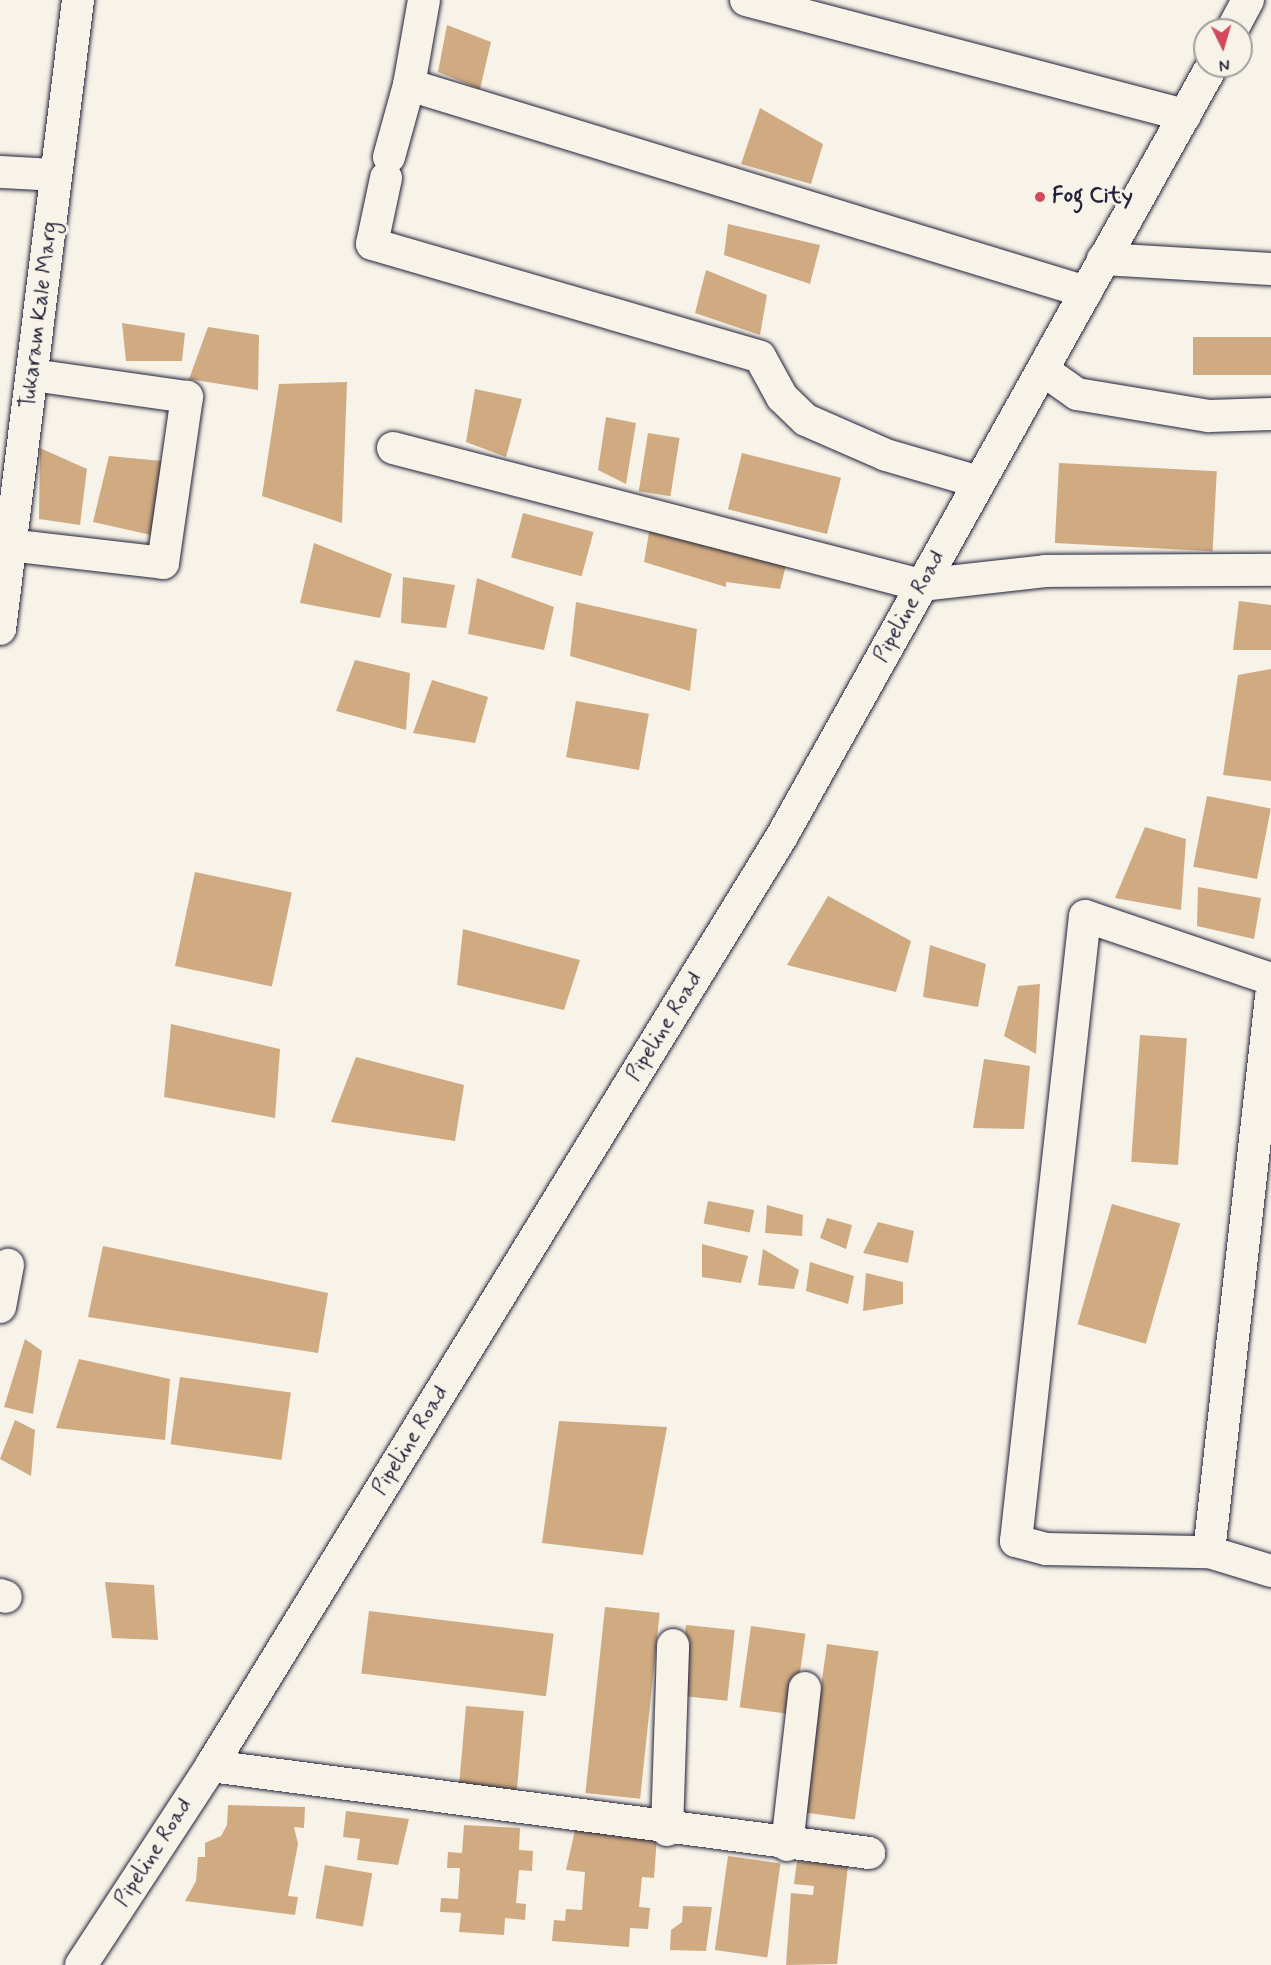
<!DOCTYPE html>
<style>
body{margin:0}
#map{position:relative;width:1271px;height:1965px;overflow:hidden;background:#f7f3e8;font-family:Mynerve,sans-serif}
div>[style]{position:absolute}
.building>*{inset:0;background:#d0ab82;transform-origin:0 0}
.roads{filter:drop-shadow(0 0 2px #22223b) drop-shadow(0 0 2px #22223b)}
.minor>*{height:32px;margin:-16px;padding:0 16px;transform-origin:16px;border-radius:16px;background:#f7f3e8}
.dots>*{width:16px;height:16px;translate:-50% -50%;box-sizing:border-box;border:3px solid #f7f3e8;border-radius:50%}
span{translate:-50% -50%;white-space:nowrap;text-align:center;line-height:1.15;-webkit-text-stroke:6px #f7f3e8;paint-order:stroke}
.poi-label{font-size:22px;color:#22223b;font-weight:700}
.left{translate:0 -50%;text-align:left}
.street-label{font-size:22px;color:#22223b}
.north{position:absolute;left:1193px;top:18px;width:60px;height:60px;box-sizing:border-box;background:#f7f3e8;border:2px solid #a29fa3;border-radius:50%;rotate:175deg;font-size:16px;font-weight:700;line-height:24px;text-align:center;color:#22223b}
.north::after{content:'';display:block;margin:auto;width:21px;height:27px;background:#d1495b;clip-path:polygon(50% 0,100% 100%,50% 72%,0 100%)}
</style>
<div id="map">
<div class="building">
<i style="clip-path:polygon(447px 25px,491px 42px,480px 89px,438px 72px)"></i>
<i style="clip-path:polygon(760px 108px,823px 144px,811px 184px,741px 164px)"></i>
<i style="clip-path:polygon(728px 224px,820px 245px,810px 284px,724px 255px)"></i>
<i style="clip-path:polygon(706px 270px,767px 295px,760px 335px,695px 313px)"></i>
<i style="clip-path:polygon(122px 323px,185px 333px,182px 361px,126px 361px)"></i>
<i style="clip-path:polygon(208px 327px,259px 335px,258px 390px,189px 379px)"></i>
<i style="left:1193px;top:337px;width:78px;height:38px"></i>
<i style="clip-path:polygon(347px 382px,342px 523px,262px 496px,279px 384px)"></i>
<i style="clip-path:polygon(475px 389px,522px 399px,506px 457px,466px 442px)"></i>
<i style="clip-path:polygon(606px 417px,636px 423px,626px 484px,598px 470px)"></i>
<i style="left:648px;top:433px;width:32px;height:59px;rotate:9deg"></i>
<i style="clip-path:polygon(40px 448px,87px 469px,80px 525px,39px 519px)"></i>
<i style="left:742px;top:453px;width:102px;height:58px;rotate:14deg"></i>
<i style="clip-path:polygon(109px 456px,162px 461px,151px 535px,93px 522px)"></i>
<i style="left:1059px;top:463px;width:158px;height:80px;rotate:3deg"></i>
<i style="left:523px;top:513px;width:73px;height:46px;rotate:15deg"></i>
<i style="clip-path:polygon(650px 527px,788px 557px,780px 589px,726px 582px,726px 587px,644px 562px)"></i>
<i style="clip-path:polygon(314px 543px,392px 574px,380px 618px,300px 603px)"></i>
<i style="clip-path:polygon(403px 577px,455px 585px,446px 628px,401px 623px)"></i>
<i style="clip-path:polygon(477px 578px,554px 607px,544px 650px,468px 634px)"></i>
<i style="clip-path:polygon(1239px 601px,1271px 605px,1271px 650px,1233px 650px)"></i>
<i style="clip-path:polygon(576px 602px,697px 629px,690px 691px,570px 656px)"></i>
<i style="clip-path:polygon(355px 660px,410px 673px,406px 730px,336px 711px)"></i>
<i style="clip-path:polygon(1271px 669px,1271px 781px,1223px 775px,1238px 675px)"></i>
<i style="clip-path:polygon(432px 680px,488px 697px,475px 743px,413px 733px)"></i>
<i style="left:576px;top:701px;width:74px;height:57px;rotate:10deg"></i>
<i style="left:1207px;top:796px;width:65px;height:72px;rotate:11deg"></i>
<i style="clip-path:polygon(1145px 827px,1186px 839px,1181px 910px,1115px 898px)"></i>
<i style="left:195px;top:872px;width:99px;height:96px;rotate:12deg"></i>
<i style="clip-path:polygon(1198px 887px,1261px 898px,1254px 939px,1197px 926px)"></i>
<i style="clip-path:polygon(828px 896px,911px 941px,896px 992px,787px 965px)"></i>
<i style="clip-path:polygon(463px 929px,580px 960px,564px 1010px,457px 985px)"></i>
<i style="clip-path:polygon(930px 945px,986px 964px,978px 1007px,923px 997px)"></i>
<i style="clip-path:polygon(1040px 984px,1036px 1054px,1004px 1036px,1018px 986px)"></i>
<i style="clip-path:polygon(171px 1024px,280px 1049px,275px 1118px,164px 1097px)"></i>
<i style="left:1140px;top:1035px;width:47px;height:127px;rotate:4deg"></i>
<i style="clip-path:polygon(356px 1057px,464px 1085px,455px 1141px,331px 1122px)"></i>
<i style="clip-path:polygon(984px 1059px,1030px 1066px,1024px 1129px,973px 1128px)"></i>
<i style="left:708px;top:1201px;width:47px;height:23px;rotate:11deg"></i>
<i style="left:1112px;top:1204px;width:71px;height:125px;rotate:16deg"></i>
<i style="clip-path:polygon(767px 1205px,803px 1215px,802px 1236px,765px 1233px)"></i>
<i style="clip-path:polygon(827px 1218px,852px 1225px,846px 1249px,820px 1238px)"></i>
<i style="clip-path:polygon(878px 1222px,914px 1231px,908px 1263px,863px 1253px)"></i>
<i style="clip-path:polygon(702px 1244px,748px 1256px,741px 1283px,702px 1277px)"></i>
<i style="clip-path:polygon(103px 1246px,328px 1293px,318px 1353px,88px 1317px)"></i>
<i style="clip-path:polygon(763px 1249px,799px 1270px,794px 1289px,758px 1285px)"></i>
<i style="clip-path:polygon(810px 1262px,854px 1276px,848px 1304px,806px 1291px)"></i>
<i style="clip-path:polygon(866px 1273px,903px 1282px,903px 1304px,863px 1311px)"></i>
<i style="clip-path:polygon(25px 1339px,42px 1351px,33px 1414px,4px 1407px)"></i>
<i style="clip-path:polygon(79px 1359px,170px 1379px,165px 1440px,56px 1428px)"></i>
<i style="left:180px;top:1377px;width:112px;height:68px;rotate:8deg"></i>
<i style="clip-path:polygon(15px 1420px,35px 1430px,31px 1476px,0 1459px)"></i>
<i style="clip-path:polygon(559px 1421px,667px 1427px,643px 1555px,542px 1543px)"></i>
<i style="clip-path:polygon(105px 1582px,154px 1585px,158px 1640px,112px 1638px)"></i>
<i style="left:605px;top:1607px;width:55px;height:187px;rotate:6deg"></i>
<i style="left:369px;top:1611px;width:186px;height:63px;rotate:7deg"></i>
<i style="left:686px;top:1625px;width:49px;height:71px;rotate:6deg"></i>
<i style="left:751px;top:1626px;width:55px;height:82px;rotate:8deg"></i>
<i style="left:827px;top:1644px;width:52px;height:170px;rotate:8deg"></i>
<i style="left:466px;top:1706px;width:58px;height:79px;rotate:5deg"></i>
<i style="clip-path:polygon(228px 1805px,305px 1807px,304px 1828px,294px 1827px,298px 1844px,288px 1896px,298px 1897px,295px 1915px,185px 1901px,196px 1881px,198px 1857px,205px 1857px,205px 1843px,221px 1836px,227px 1825px)"></i>
<i style="clip-path:polygon(346px 1811px,409px 1819px,398px 1865px,357px 1860px,360px 1839px,343px 1837px)"></i>
<i style="clip-path:polygon(464px 1825px,520px 1828px,519px 1850px,533px 1851px,532px 1871px,519px 1870px,516px 1903px,526px 1904px,525px 1920px,505px 1918px,504px 1935px,459px 1932px,461px 1913px,440px 1912px,441px 1898px,458px 1899px,460px 1868px,447px 1868px,448px 1852px,462px 1853px)"></i>
<i style="clip-path:polygon(575px 1830px,657px 1836px,654px 1878px,642px 1877px,639px 1907px,650px 1908px,648px 1929px,630px 1928px,629px 1947px,552px 1941px,554px 1920px,565px 1921px,566px 1909px,582px 1910px,585px 1872px,566px 1870px)"></i>
<i style="left:728px;top:1856px;width:53px;height:95px;rotate:8deg"></i>
<i style="clip-path:polygon(797px 1861px,848px 1866px,837px 1964px,786px 1965px,791px 1893px,813px 1895px,814px 1886px,794px 1884px)"></i>
<i style="left:325px;top:1865px;width:48px;height:54px;rotate:10deg"></i>
<i style="clip-path:polygon(683px 1906px,712px 1907px,706px 1951px,670px 1950px,671px 1930px,682px 1922px)"></i>
</div>
<div class="roads">
<div class="minor">
<i style="left:424px;top:0;width:86px;rotate:100deg"></i>
<i style="left:409px;top:85px;width:708px;rotate:17deg"></i>
<i style="left:746px;top:0;width:454px;rotate:14.7deg"></i>
<i style="left:1232px;top:30px;width:34px;rotate:-62deg"></i>
<i style="left:389px;top:157px;width:75px;rotate:-74.5deg"></i>
<i style="left:0;top:172px;width:56px;rotate:3.1deg"></i>
<i style="left:386px;top:178px;width:67px;rotate:102deg"></i>
<i style="left:372px;top:244px;width:404px;rotate:16.2deg"></i>
<i style="left:760px;top:357px;width:46px;rotate:61.2deg"></i>
<i style="left:782px;top:397px;width:33px;rotate:44deg"></i>
<i style="left:806px;top:420px;width:87px;rotate:23.6deg"></i>
<i style="left:886px;top:455px;width:97px;rotate:16.2deg"></i>
<i style="left:1103px;top:259px;width:168px;rotate:3.4deg"></i>
<i style="left:1043px;top:370px;width:42px;rotate:35.2deg"></i>
<i style="left:1077px;top:394px;width:134px;rotate:9.5deg"></i>
<i style="left:1209px;top:416px;width:62px;rotate:-1.8deg"></i>
<i style="left:393px;top:448px;width:545px;rotate:14.55deg"></i>
<i style="left:921px;top:585px;width:125px;rotate:-6.4deg"></i>
<i style="left:1045px;top:571px;width:226px;rotate:-0.3deg"></i>
<i style="left:0;top:544px;width:164px;rotate:6.6deg"></i>
<i style="left:163px;top:563px;width:168px;rotate:-81.8deg"></i>
<i style="left:187px;top:397px;width:156px;rotate:-171.9deg"></i>
<i style="left:0;top:629px;width:634px;rotate:-82.93deg"></i>
<i style="left:1271px;top:979px;width:196px;rotate:-161.3deg"></i>
<i style="left:1085px;top:916px;width:629px;rotate:96.3deg"></i>
<i style="left:1016px;top:1541px;width:31px;rotate:15deg"></i>
<i style="left:1046px;top:1549px;width:163px;rotate:1.1deg"></i>
<i style="left:1209px;top:1552px;width:65px;rotate:17deg"></i>
<i style="left:0;top:1307px;width:43px;rotate:-79.2deg"></i>
<i style="left:1209px;top:1552px;width:558px;rotate:-83.63deg"></i>
<i style="left:0;top:1595px;width:6px;rotate:18deg"></i>
<i style="left:211px;top:1766px;width:664px;rotate:7.53deg"></i>
<i style="left:667px;top:1830px;width:185px;rotate:-88.1deg"></i>
<i style="left:787px;top:1845px;width:158px;rotate:-83.5deg"></i>
<i style="left:81px;top:1965px;width:238px;rotate:-56.8deg"></i>
<i style="left:211px;top:1766px;width:1091px;rotate:-58.45deg"></i>
<i style="left:782px;top:836px;width:882px;rotate:-60.82deg"></i>
</div>
</div>
<div class="dots">
<i style="left:1040px;top:197px;background:#d1495b"></i>
</div>
<div class="poi-label">
<span class="left" style="left:1052px;top:197px">Fog City</span>
</div>
<div class="street-label">
<span style="left:40px;top:315px;rotate:-83deg">Tukaram Kale Marg</span>
<span style="left:910px;top:607px;rotate:-61deg">Pipeline Road</span>
<span style="left:665px;top:1027px;rotate:-58deg">Pipeline Road</span>
<span style="left:411px;top:1441px;rotate:-58deg">Pipeline Road</span>
<span style="left:154px;top:1853px;rotate:-57deg">Pipeline Road</span>
</div>
<div class="north">N</div>
</div>
